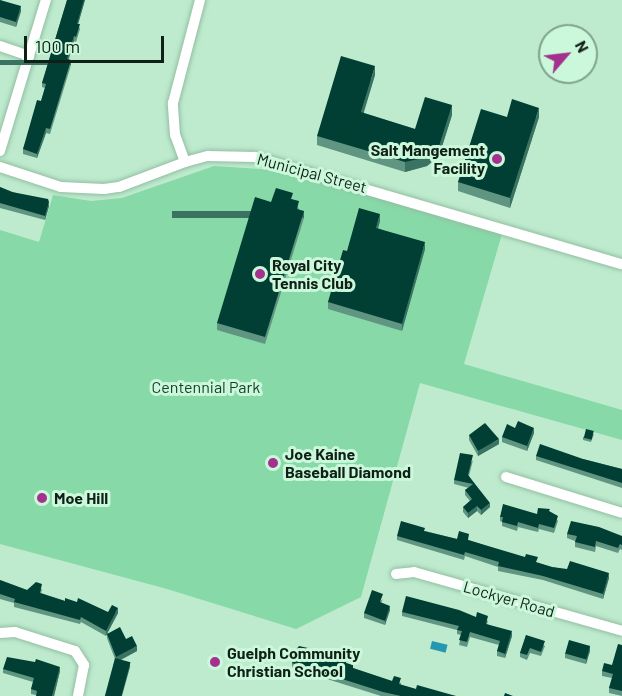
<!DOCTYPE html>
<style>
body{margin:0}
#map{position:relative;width:622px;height:696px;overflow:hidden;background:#beebce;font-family:Barlow,sans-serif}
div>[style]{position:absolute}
.green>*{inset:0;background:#88d9a8}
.water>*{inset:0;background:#2697b0;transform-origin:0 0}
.roads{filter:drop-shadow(0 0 2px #92bea2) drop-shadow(0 0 2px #92bea2)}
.minor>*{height:10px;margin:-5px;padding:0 5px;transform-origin:5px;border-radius:5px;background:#fff}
.wall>*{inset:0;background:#609581}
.shaded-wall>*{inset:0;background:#3a7362;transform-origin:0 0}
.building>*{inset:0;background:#013f34;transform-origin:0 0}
.dots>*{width:16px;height:16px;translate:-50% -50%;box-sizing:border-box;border:3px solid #cbf8db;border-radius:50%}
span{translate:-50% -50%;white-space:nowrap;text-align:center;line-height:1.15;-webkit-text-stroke:6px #cbf8db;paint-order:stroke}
.poi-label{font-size:16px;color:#0f2016;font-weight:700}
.right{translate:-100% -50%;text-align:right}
.left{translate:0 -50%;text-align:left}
.street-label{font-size:16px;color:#0f2016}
.park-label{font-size:16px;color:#133e27}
.north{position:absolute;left:538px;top:24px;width:60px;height:60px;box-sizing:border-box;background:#cbf8db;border:2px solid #80a28c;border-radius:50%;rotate:62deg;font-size:16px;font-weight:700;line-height:24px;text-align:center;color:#0f2016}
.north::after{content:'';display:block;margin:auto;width:21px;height:27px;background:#a3318d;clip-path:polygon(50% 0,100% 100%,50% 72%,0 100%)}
.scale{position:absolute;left:24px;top:36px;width:140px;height:27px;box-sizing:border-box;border:3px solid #0f2016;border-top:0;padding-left:8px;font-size:18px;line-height:21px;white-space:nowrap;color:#0f2016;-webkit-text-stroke:4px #cbf8db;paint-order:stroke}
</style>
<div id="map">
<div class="green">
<i style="clip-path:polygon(214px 166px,331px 174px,502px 234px,464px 364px,622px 410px,622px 440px,420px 383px,361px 597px,296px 629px,167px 589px,0 544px,0 230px,39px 242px,53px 195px,91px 201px,122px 198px)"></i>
</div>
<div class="water">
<i style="left:432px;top:641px;width:16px;height:8px;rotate:14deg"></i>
</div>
<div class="roads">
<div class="minor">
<i style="left:0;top:46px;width:31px;rotate:19deg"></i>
<i style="left:0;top:151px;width:158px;rotate:-73.1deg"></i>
<i style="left:185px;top:162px;width:29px;rotate:-110deg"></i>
<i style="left:175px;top:135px;width:32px;rotate:-94deg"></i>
<i style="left:173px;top:103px;width:106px;rotate:-75.3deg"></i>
<i style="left:0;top:167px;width:64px;rotate:18.2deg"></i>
<i style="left:61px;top:187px;width:43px;rotate:2.7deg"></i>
<i style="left:104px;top:189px;width:15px;rotate:-8deg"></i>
<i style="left:119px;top:187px;width:71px;rotate:-20.7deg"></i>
<i style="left:185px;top:162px;width:24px;rotate:-15deg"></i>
<i style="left:208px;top:156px;width:47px;rotate:1.2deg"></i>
<i style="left:255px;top:157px;width:382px;rotate:16.3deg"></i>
<i style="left:506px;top:477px;width:121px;rotate:17.2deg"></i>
<i style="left:396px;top:574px;width:18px;rotate:-6deg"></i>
<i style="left:414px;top:572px;width:216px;rotate:15.8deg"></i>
<i style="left:0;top:633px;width:15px;rotate:-4deg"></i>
<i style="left:15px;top:632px;width:63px;rotate:17.6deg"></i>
<i style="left:75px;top:651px;width:17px;rotate:57deg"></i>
<i style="left:84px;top:665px;width:32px;rotate:101deg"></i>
</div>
</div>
<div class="wall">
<i style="clip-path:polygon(0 0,21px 11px,16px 27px,0 22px)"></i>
<i style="clip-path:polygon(67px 0,85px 0,78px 24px,80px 29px,76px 42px,74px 41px,69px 59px,71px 65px,50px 134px,46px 133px,37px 158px,23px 154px,23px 149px,41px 101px,45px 88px,42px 87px,42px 83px)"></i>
<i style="clip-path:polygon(375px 75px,363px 113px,415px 129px,452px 115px,439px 156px,427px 166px,405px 172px,317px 145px,317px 136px)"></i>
<i style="clip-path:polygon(507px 117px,539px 117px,510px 208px,458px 191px,458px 182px)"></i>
<i style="clip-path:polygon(0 187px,49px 206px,45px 220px,0 208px)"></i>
<i style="clip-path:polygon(293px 199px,304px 218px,265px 344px,217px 330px,217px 323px,271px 202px)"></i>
<i style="clip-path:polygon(380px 221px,378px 228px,425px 249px,402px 331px,328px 309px,328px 302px,347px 251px)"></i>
<i style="clip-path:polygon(515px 428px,534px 433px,527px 451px,502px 442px,502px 437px)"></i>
<i style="clip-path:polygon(594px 434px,591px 442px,583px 440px,583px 437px)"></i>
<i style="clip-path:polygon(469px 435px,499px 444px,478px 456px,469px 440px)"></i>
<i style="clip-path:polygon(536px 456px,583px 459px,622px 469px,622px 488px,536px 460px)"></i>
<i style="clip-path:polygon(473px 460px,469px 476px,490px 507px,481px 515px,477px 511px,468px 518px,463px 512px,463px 507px,470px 501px,465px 495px,465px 490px,469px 488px,454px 484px,454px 480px)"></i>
<i style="clip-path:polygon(550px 512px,558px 521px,554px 533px,539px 529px,538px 532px,518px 527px,517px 531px,502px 526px,502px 522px,500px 521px,500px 517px,537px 514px)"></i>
<i style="clip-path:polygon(425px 531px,457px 539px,469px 540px,537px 563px,552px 567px,609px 578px,603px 599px,543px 580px,498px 571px,498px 567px,465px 556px,464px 560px,397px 540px,397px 536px)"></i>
<i style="clip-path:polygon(567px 534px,622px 536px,622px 550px,620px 549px,618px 553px,596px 546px,595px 552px,575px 547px,575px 541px,567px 538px)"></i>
<i style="clip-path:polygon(0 580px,27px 590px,42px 589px,41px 593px,65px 601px,108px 612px,118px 613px,107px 633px,126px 639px,137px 651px,121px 660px,130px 667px,115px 659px,107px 638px,107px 634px,106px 636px,81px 622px,80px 624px,14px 607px,14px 603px,0 599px)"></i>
<i style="clip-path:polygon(383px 599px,381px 603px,390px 610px,385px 625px,364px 618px,364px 613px)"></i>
<i style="clip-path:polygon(402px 612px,476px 617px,488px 621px,487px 624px,512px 636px,505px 658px,497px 656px,497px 651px,499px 645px,470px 637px,467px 647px,459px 645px,461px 635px,457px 634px,457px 630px,402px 616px)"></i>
<i style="clip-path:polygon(526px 635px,545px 646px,541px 656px,530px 653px,527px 660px,520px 657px,520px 653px)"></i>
<i style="clip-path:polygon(622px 645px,622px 696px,609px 693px,609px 688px,612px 678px,602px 676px,602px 671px,612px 665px)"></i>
<i style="clip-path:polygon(590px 651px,586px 664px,565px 658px,565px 653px)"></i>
<i style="clip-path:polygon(308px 653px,308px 656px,325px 661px,347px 663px,353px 668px,392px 681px,401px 683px,401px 685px,416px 689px,456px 696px,381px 696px,292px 668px,292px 663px)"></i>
<i style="clip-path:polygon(3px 669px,60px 671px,54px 696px,36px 696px,36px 695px,31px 694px,31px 689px,33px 682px,3px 673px)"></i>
</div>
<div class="shaded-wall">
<i style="clip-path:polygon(84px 0,85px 0,77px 28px,77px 24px)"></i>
<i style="clip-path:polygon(21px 6px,21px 11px,16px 27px,16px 22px)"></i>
<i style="clip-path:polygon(74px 36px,74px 41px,67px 63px,67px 59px)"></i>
<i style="left:71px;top:60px;width:5px;height:72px;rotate:90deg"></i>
<i style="clip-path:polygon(375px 66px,375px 75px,361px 122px,361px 112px)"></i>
<i style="clip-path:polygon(452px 105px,452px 115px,439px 156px,427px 166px,405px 172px,405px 162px)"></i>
<i style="clip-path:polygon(539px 108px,539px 117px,510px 208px,510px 198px)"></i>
<i style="clip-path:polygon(46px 128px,46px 133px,37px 158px,37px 154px)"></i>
<i style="clip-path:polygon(49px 202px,49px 206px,45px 220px,45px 216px)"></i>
<i style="left:304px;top:211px;width:7px;height:132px;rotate:90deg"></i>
<i style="clip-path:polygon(380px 214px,380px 221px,376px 235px,376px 228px)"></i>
<i style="clip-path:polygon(425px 242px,425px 249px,402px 331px,402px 324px)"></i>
<i style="clip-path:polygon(534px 428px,534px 433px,527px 451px,527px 446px)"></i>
<i style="clip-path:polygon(499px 439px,499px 444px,478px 456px,478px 451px)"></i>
<i style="clip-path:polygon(490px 503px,490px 507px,481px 515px,481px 510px)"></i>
<i style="clip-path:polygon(477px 506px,477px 511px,468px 518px,468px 513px)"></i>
<i style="clip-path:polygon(609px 573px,609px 578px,603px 599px,603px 594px)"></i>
<i style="clip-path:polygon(390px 606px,390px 610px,385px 625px,385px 621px)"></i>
<i style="clip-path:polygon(118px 608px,118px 613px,106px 636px,106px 631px)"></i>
<i style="clip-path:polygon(512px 631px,512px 636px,505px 658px,505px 654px)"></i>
<i style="clip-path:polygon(137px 646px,137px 651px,116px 662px,116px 657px)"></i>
<i style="clip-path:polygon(590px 646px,590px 651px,586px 664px,586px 659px)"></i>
<i style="clip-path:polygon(130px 662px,130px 667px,122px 696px,120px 696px)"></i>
<i style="clip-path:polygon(60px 667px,60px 671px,54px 696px,52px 696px)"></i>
</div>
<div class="building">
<i style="clip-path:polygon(0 0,21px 6px,16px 22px,0 17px)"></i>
<i style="clip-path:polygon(67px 0,84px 0,77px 24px,80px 24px,76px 37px,74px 36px,67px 59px,71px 60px,50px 129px,46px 128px,37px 154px,23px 149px,37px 100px,41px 101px,46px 84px,42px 83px)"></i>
<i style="clip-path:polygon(341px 56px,375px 66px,361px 112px,415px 129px,425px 97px,452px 105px,439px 146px,427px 157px,405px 162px,317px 136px)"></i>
<i style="clip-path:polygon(512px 99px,539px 108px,510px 198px,458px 182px,481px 109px,507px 117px)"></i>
<i style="clip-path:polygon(0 187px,12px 192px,48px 199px,49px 202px,45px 216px,0 203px)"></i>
<i style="clip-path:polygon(276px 188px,293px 193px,291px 199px,299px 201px,297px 209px,304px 211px,265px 337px,217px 323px,255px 197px,271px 202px)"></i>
<i style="clip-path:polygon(359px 208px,380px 214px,376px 228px,425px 242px,402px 324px,328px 302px,343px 250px,347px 251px)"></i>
<i style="clip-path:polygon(518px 421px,534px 428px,527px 446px,502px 437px,507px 424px,515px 428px)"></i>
<i style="clip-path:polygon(485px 423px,499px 439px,478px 451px,469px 435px)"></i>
<i style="left:586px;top:429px;width:8px;height:9px;rotate:14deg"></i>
<i style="clip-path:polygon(540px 444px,583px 459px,622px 469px,622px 483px,536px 456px)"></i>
<i style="clip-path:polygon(460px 453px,473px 455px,468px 475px,490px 503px,481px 510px,477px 506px,468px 513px,463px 507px,472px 499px,465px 490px,473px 484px,454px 480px)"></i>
<i style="clip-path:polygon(503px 504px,537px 514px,538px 508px,550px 509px,549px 511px,558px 516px,554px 528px,539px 524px,538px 528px,518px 522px,517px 526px,502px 522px,503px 517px,500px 517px)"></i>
<i style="clip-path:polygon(401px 521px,425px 528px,424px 531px,457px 539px,459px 531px,469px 534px,468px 540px,525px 557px,526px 554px,538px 557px,536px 562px,552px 567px,567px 569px,570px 561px,609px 573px,603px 594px,543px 576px,498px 566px,499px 562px,465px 552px,464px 555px,397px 536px)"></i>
<i style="clip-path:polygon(571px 521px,599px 527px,622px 536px,622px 545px,620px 544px,618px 548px,596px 541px,595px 547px,575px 542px,577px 536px,567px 534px)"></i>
<i style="clip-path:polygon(0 580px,27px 590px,36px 582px,42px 584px,40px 593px,65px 601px,65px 598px,77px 602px,78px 598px,108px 612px,112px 605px,118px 608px,106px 631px,81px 617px,80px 620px,14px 602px,15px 599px,0 594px)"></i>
<i style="clip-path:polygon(372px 590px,383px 594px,380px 602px,390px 606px,385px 621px,364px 613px)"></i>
<i style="clip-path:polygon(406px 596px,459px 610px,476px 617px,477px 612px,488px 616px,486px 624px,512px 631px,505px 654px,497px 651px,500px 641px,470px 632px,467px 642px,459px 640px,462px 631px,457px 630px,459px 626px,402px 612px)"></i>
<i style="clip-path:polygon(120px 627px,126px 639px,132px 636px,137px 646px,116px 657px,107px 634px)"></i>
<i style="clip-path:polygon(526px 635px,545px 641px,541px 652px,530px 648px,527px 655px,520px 653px)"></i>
<i style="left:569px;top:640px;width:22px;height:14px;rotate:16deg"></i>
<i style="clip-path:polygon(618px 644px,622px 645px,622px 691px,609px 688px,613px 674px,602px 671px,604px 663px,612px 665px)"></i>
<i style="clip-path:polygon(299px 646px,308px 648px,306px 656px,325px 661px,328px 652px,347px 658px,346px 663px,353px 665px,353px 668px,392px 681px,394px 676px,401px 678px,399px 684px,416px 689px,417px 685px,456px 696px,401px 696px,383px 692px,292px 663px,295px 651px)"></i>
<i style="clip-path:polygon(7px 657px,35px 662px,36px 659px,60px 667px,52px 696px,36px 696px,37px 691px,31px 689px,34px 678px,3px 669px)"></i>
<i style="left:115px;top:658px;width:16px;height:40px;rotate:15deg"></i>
<i style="clip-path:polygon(505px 693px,513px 696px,504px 696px)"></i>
</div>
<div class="dots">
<i style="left:497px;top:159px;background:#a3318d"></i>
<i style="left:260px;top:274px;background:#a3318d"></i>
<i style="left:273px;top:463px;background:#a3318d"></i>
<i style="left:42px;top:498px;background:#a3318d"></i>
<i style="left:215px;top:662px;background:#a3318d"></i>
</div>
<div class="poi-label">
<span class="right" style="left:485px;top:159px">Salt Mangement<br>Facility</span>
<span class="left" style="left:272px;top:274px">Royal City<br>Tennis Club</span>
<span class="left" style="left:285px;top:463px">Joe Kaine<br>Baseball Diamond</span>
<span class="left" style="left:54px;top:498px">Moe Hill</span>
<span class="left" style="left:227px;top:662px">Guelph Community<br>Christian School</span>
</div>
<div class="street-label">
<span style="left:312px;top:173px;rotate:15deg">Municipal Street</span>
<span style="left:509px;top:599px;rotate:16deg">Lockyer Road</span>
</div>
<div class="park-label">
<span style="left:206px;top:387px">Centennial Park</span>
</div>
<div class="north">N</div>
<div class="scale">100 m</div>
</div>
